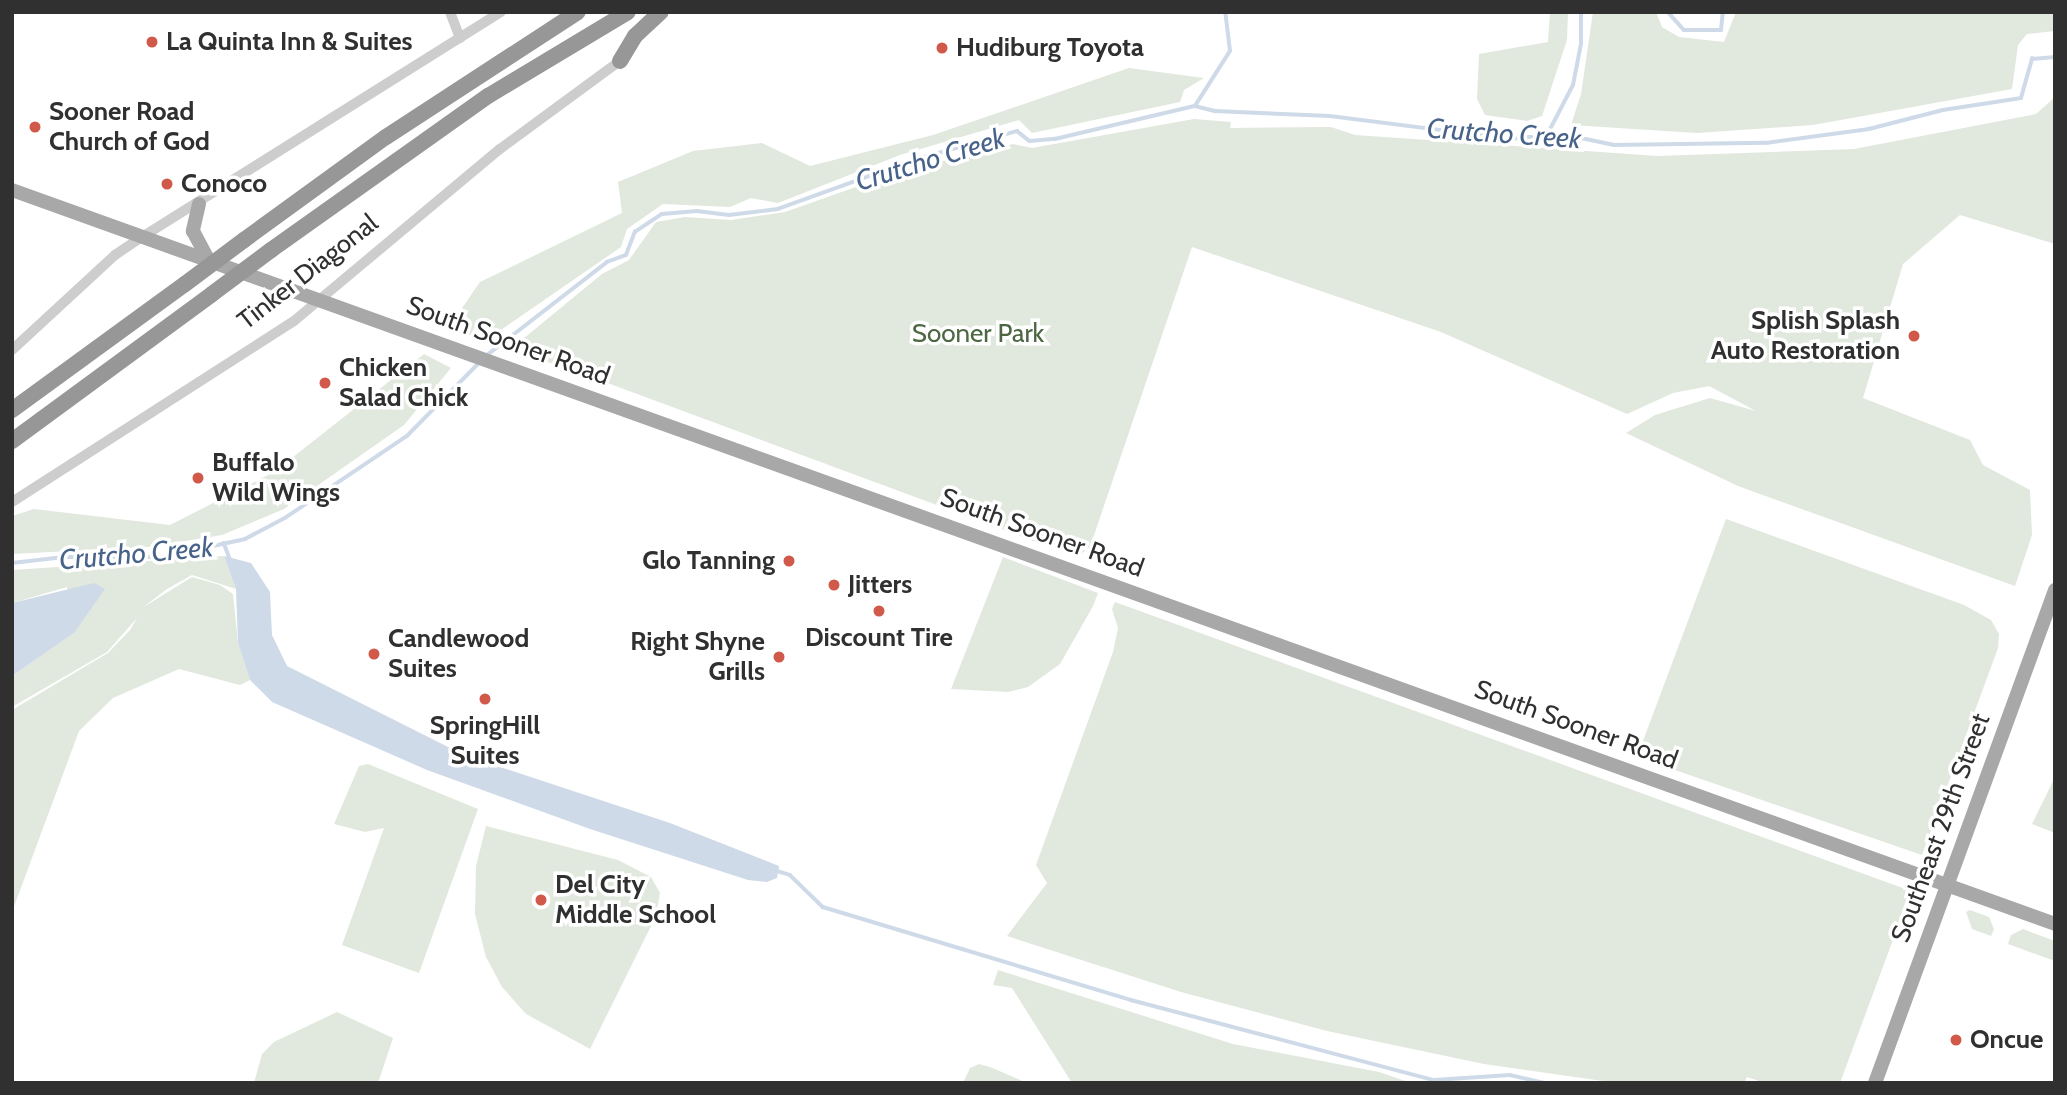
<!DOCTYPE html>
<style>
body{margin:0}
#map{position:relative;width:2067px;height:1095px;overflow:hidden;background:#fff;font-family:Cabin,sans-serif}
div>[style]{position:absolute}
.green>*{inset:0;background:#e1e8dd}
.water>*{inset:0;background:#cfdae9}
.stream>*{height:3.5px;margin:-1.75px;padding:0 1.75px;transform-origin:1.75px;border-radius:1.75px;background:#cfdae9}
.minor>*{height:10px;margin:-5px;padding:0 5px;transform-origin:5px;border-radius:5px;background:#cdcdcd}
.major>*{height:14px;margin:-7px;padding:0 7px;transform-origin:7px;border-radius:7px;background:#a8a8a8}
.highway>*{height:16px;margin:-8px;padding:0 8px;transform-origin:8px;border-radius:8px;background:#979797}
.highway-bridge>*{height:16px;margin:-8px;padding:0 8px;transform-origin:8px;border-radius:8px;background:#979797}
.dots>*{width:19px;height:19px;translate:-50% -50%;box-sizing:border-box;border:4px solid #fff;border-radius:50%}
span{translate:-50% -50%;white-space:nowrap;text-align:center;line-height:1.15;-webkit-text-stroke:7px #fff;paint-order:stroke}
.poi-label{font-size:26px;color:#303030;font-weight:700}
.left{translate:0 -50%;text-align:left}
.right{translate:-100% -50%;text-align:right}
.street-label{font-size:26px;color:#303030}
.park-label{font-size:26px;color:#4d6743}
.water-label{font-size:28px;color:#486389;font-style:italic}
.frame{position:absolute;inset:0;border:14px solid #303030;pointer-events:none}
</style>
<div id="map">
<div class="green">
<i style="clip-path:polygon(1550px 12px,1568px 12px,1567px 40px,1542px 116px,1527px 121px,1485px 115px,1477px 99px,1479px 54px,1548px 42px)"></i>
<i style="clip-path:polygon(1593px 12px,1656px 12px,1662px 27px,1679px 37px,1724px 42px,1736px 12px,2055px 12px,2055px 31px,2027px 34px,2018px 45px,2012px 89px,1813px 125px,1697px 133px,1571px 125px,1581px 94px)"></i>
<i style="clip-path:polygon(1129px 68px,1204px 78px,1184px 90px,1180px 102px,1032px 133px,1019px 120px,900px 155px,778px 203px,751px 198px,730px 207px,663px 204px,627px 229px,621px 247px,485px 341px,449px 327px,480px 282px,622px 213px,618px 182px,693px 151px,762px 143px,810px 166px,933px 135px)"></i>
<i style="clip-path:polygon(2055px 97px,2055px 244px,1960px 215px,1903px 264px,1863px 398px,1970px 440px,1983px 465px,2030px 490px,2032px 535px,2015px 586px,1738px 486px,1626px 433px,1655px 415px,1710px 398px,1756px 411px,1709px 386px,1673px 393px,1627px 414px,1441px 332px,1192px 247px,1090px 547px,1077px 557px,559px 365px,507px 352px,602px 274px,629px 260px,656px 222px,685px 217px,731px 220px,785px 212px,904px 170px,1013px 144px,1032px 148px,1194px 119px,1231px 122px,1230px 128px,1331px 127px,1355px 135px,1658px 156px,1854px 149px,2036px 114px)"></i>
<i style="clip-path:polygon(424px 354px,451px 368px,404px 425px,284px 509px,222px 535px,148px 547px,12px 554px,12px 516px,34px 509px,170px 525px,274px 472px)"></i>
<i style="clip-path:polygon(1726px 519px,1964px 605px,1991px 620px,1999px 634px,1998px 648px,1922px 855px,1637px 757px)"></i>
<i style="clip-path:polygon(224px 556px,236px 589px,192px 575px,167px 589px,142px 608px,192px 577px,220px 585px,233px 594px,238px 643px,250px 680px,240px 685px,179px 669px,113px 698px,79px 731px,12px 912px,12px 710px,108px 653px,130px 630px,137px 618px,107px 652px,12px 707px,12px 676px,74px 633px,67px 587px,12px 603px,12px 570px)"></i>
<i style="clip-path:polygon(1003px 557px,1098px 593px,1093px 606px,1060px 664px,1028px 687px,1008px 692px,951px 689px)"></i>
<i style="clip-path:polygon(1115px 602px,1911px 891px,1840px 1083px,1765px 1083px,1747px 1077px,1744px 1083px,1617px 1083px,1484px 1064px,1327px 1031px,1181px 992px,1007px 936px,1047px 883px,1036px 865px,1113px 652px,1118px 628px,1112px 609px)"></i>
<i style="clip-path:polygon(368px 764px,478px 809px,419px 973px,342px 945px,384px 828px,365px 832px,334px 824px,359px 766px)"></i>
<i style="clip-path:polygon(2055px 777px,2055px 833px,2032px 824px)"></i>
<i style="clip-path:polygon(486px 826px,618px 860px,651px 877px,660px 893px,656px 916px,590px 1049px,526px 1014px,502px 987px,486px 957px,475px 914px,476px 866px)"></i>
<i style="clip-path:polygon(1970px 910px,1989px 917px,1994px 929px,1991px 936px,1972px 929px,1966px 912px)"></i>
<i style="clip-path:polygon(2023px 929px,2055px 941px,2055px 961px,2008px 944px,2011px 935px)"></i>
<i style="clip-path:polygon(998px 970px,1233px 1044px,1379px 1072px,1411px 1083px,1072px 1083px,1012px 988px,993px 985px)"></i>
<i style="clip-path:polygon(337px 1012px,393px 1038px,378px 1083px,254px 1083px,262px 1054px,274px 1042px)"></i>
<i style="clip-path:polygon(979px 1064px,990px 1067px,1027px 1083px,963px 1083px,970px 1068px)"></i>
</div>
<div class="water">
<i style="clip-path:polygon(224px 556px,251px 563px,270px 592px,272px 635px,287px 666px,464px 755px,670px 823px,779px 866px,777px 878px,767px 882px,748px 880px,590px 829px,427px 770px,272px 702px,250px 680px,238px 643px,236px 589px)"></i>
<i style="clip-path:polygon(94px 583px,105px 589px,74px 633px,12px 676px,12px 603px)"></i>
</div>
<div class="stream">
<i style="left:1668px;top:12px;width:24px;rotate:48deg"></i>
<i style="left:1684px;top:30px;width:37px"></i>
<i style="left:1721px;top:30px;width:18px;rotate:-84deg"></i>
<i style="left:1195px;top:106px;width:65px;rotate:-57.5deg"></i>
<i style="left:1230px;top:51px;width:39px;rotate:-97deg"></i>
<i style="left:1544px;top:141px;width:63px;rotate:-62.6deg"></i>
<i style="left:1573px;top:85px;width:42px;rotate:-79deg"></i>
<i style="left:1581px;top:44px;width:32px;rotate:-90deg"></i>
<i style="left:486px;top:356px;width:153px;rotate:-37.8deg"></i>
<i style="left:607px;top:262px;width:20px;rotate:-20deg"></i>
<i style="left:626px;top:255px;width:25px;rotate:-69deg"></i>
<i style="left:635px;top:232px;width:32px;rotate:-34deg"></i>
<i style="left:662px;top:214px;width:35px;rotate:-5deg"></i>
<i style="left:697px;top:211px;width:32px;rotate:7deg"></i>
<i style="left:729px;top:215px;width:49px;rotate:-7deg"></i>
<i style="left:778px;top:209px;width:148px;rotate:-19.8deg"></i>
<i style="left:917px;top:159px;width:104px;rotate:-15.6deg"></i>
<i style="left:1017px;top:131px;width:16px;rotate:38deg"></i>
<i style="left:1030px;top:141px;width:25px;rotate:-5deg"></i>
<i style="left:1055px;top:139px;width:144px;rotate:-13.3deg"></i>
<i style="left:1195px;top:106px;width:21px;rotate:14deg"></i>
<i style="left:1215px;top:111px;width:115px;rotate:2.5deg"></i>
<i style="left:1330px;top:116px;width:182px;rotate:7.2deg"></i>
<i style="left:1511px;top:139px;width:20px;rotate:-6deg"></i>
<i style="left:1531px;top:137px;width:14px;rotate:17deg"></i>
<i style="left:1544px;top:141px;width:24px;rotate:-15deg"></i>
<i style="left:1567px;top:135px;width:48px;rotate:12deg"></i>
<i style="left:1614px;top:145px;width:152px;rotate:-0.8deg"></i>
<i style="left:1766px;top:143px;width:104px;rotate:-7.7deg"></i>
<i style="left:1869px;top:129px;width:76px;rotate:-14.4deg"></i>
<i style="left:1943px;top:110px;width:79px;rotate:-8.7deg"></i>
<i style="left:2021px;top:98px;width:41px;rotate:-74.2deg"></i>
<i style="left:2032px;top:59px;width:23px;rotate:-5deg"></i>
<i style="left:224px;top:543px;width:19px;rotate:69deg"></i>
<i style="left:12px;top:563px;width:52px;rotate:-6.6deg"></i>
<i style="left:64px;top:557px;width:98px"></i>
<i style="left:162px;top:557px;width:85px;rotate:-12.2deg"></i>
<i style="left:245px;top:539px;width:45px;rotate:-27.7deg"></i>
<i style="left:285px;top:518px;width:147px;rotate:-33.9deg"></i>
<i style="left:407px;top:436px;width:104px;rotate:-45.4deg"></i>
<i style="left:774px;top:870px;width:17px;rotate:17deg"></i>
<i style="left:790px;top:875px;width:46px;rotate:44.1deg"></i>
<i style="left:823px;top:907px;width:322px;rotate:16.8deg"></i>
<i style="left:1131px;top:1000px;width:313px;rotate:14.8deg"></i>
<i style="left:1434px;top:1080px;width:76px;rotate:-3.8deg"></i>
<i style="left:1510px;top:1075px;width:35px;rotate:13deg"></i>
</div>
<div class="minor">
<i style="left:450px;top:12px;width:28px;rotate:69deg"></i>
<i style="left:12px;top:350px;width:140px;rotate:-42.7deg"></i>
<i style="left:115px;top:255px;width:32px;rotate:-34deg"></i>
<i style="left:142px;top:237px;width:424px;rotate:-32.1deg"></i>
<i style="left:12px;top:502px;width:335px;rotate:-32.7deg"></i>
<i style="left:294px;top:321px;width:268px;rotate:-39.9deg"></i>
<i style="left:500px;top:149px;width:149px;rotate:-36.3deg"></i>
</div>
<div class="major">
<i style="left:12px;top:190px;width:2171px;rotate:19.76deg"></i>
<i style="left:199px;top:204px;width:28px;rotate:103deg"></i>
<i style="left:193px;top:231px;width:34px;rotate:62deg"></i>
<i style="left:1875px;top:1083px;width:525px;rotate:-69.94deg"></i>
</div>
<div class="highway">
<i style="left:620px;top:61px;width:29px;rotate:-59deg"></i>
<i style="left:635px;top:36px;width:35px;rotate:-43deg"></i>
<i style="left:244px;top:240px;width:175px;rotate:-36deg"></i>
<i style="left:386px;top:137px;width:229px;rotate:-33.1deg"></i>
<i style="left:271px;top:250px;width:266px;rotate:-35.4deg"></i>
<i style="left:488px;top:96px;width:163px;rotate:-31deg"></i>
<i style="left:12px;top:410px;width:214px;rotate:-36.1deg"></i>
<i style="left:12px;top:441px;width:248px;rotate:-36.3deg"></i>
</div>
<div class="highway-bridge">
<i style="left:185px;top:284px;width:74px;rotate:-36.7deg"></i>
<i style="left:212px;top:294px;width:74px;rotate:-36.7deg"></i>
</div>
<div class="dots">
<i style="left:152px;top:42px;background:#d0594a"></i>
<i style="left:942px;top:48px;background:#d0594a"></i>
<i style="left:35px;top:127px;background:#d0594a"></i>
<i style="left:167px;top:184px;background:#d0594a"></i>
<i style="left:1914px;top:336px;background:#d0594a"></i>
<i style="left:325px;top:383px;background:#d0594a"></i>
<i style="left:198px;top:478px;background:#d0594a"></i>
<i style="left:789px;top:561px;background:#d0594a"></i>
<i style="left:834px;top:585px;background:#d0594a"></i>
<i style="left:879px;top:611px;background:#d0594a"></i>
<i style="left:374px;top:654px;background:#d0594a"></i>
<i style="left:779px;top:657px;background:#d0594a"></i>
<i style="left:485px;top:699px;background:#d0594a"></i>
<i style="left:541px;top:900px;background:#d0594a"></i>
<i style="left:1956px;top:1040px;background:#d0594a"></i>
</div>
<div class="poi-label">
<span class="left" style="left:166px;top:42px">La Quinta Inn &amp; Suites</span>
<span class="left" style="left:956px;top:48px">Hudiburg Toyota</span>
<span class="left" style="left:49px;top:127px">Sooner Road<br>Church of God</span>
<span class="left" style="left:181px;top:184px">Conoco</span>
<span class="right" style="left:1900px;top:336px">Splish Splash<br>Auto Restoration</span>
<span class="left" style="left:339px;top:383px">Chicken<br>Salad Chick</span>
<span class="left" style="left:212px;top:478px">Buffalo<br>Wild Wings</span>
<span class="right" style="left:775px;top:561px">Glo Tanning</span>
<span class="left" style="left:848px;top:585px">Jitters</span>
<span style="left:879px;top:638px">Discount Tire</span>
<span class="left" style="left:388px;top:654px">Candlewood<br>Suites</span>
<span class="right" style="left:765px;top:657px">Right Shyne<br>Grills</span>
<span style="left:485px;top:741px">SpringHill<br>Suites</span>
<span class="left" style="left:555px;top:900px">Del City<br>Middle School</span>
<span class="left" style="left:1970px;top:1040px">Oncue</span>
</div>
<div class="street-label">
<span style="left:308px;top:272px;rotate:-38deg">Tinker Diagonal</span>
<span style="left:508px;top:341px;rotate:20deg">South Sooner Road</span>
<span style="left:1042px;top:533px;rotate:20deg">South Sooner Road</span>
<span style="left:1576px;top:725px;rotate:20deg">South Sooner Road</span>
<span style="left:1941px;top:828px;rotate:-70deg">Southeast 29th Street</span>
</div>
<div class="park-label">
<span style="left:978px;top:334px">Sooner Park</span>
</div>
<div class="water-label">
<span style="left:1504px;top:133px;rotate:4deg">Crutcho Creek</span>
<span style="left:930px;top:159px;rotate:-17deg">Crutcho Creek</span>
<span style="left:136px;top:553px;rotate:-5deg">Crutcho Creek</span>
</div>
<div class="frame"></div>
</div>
